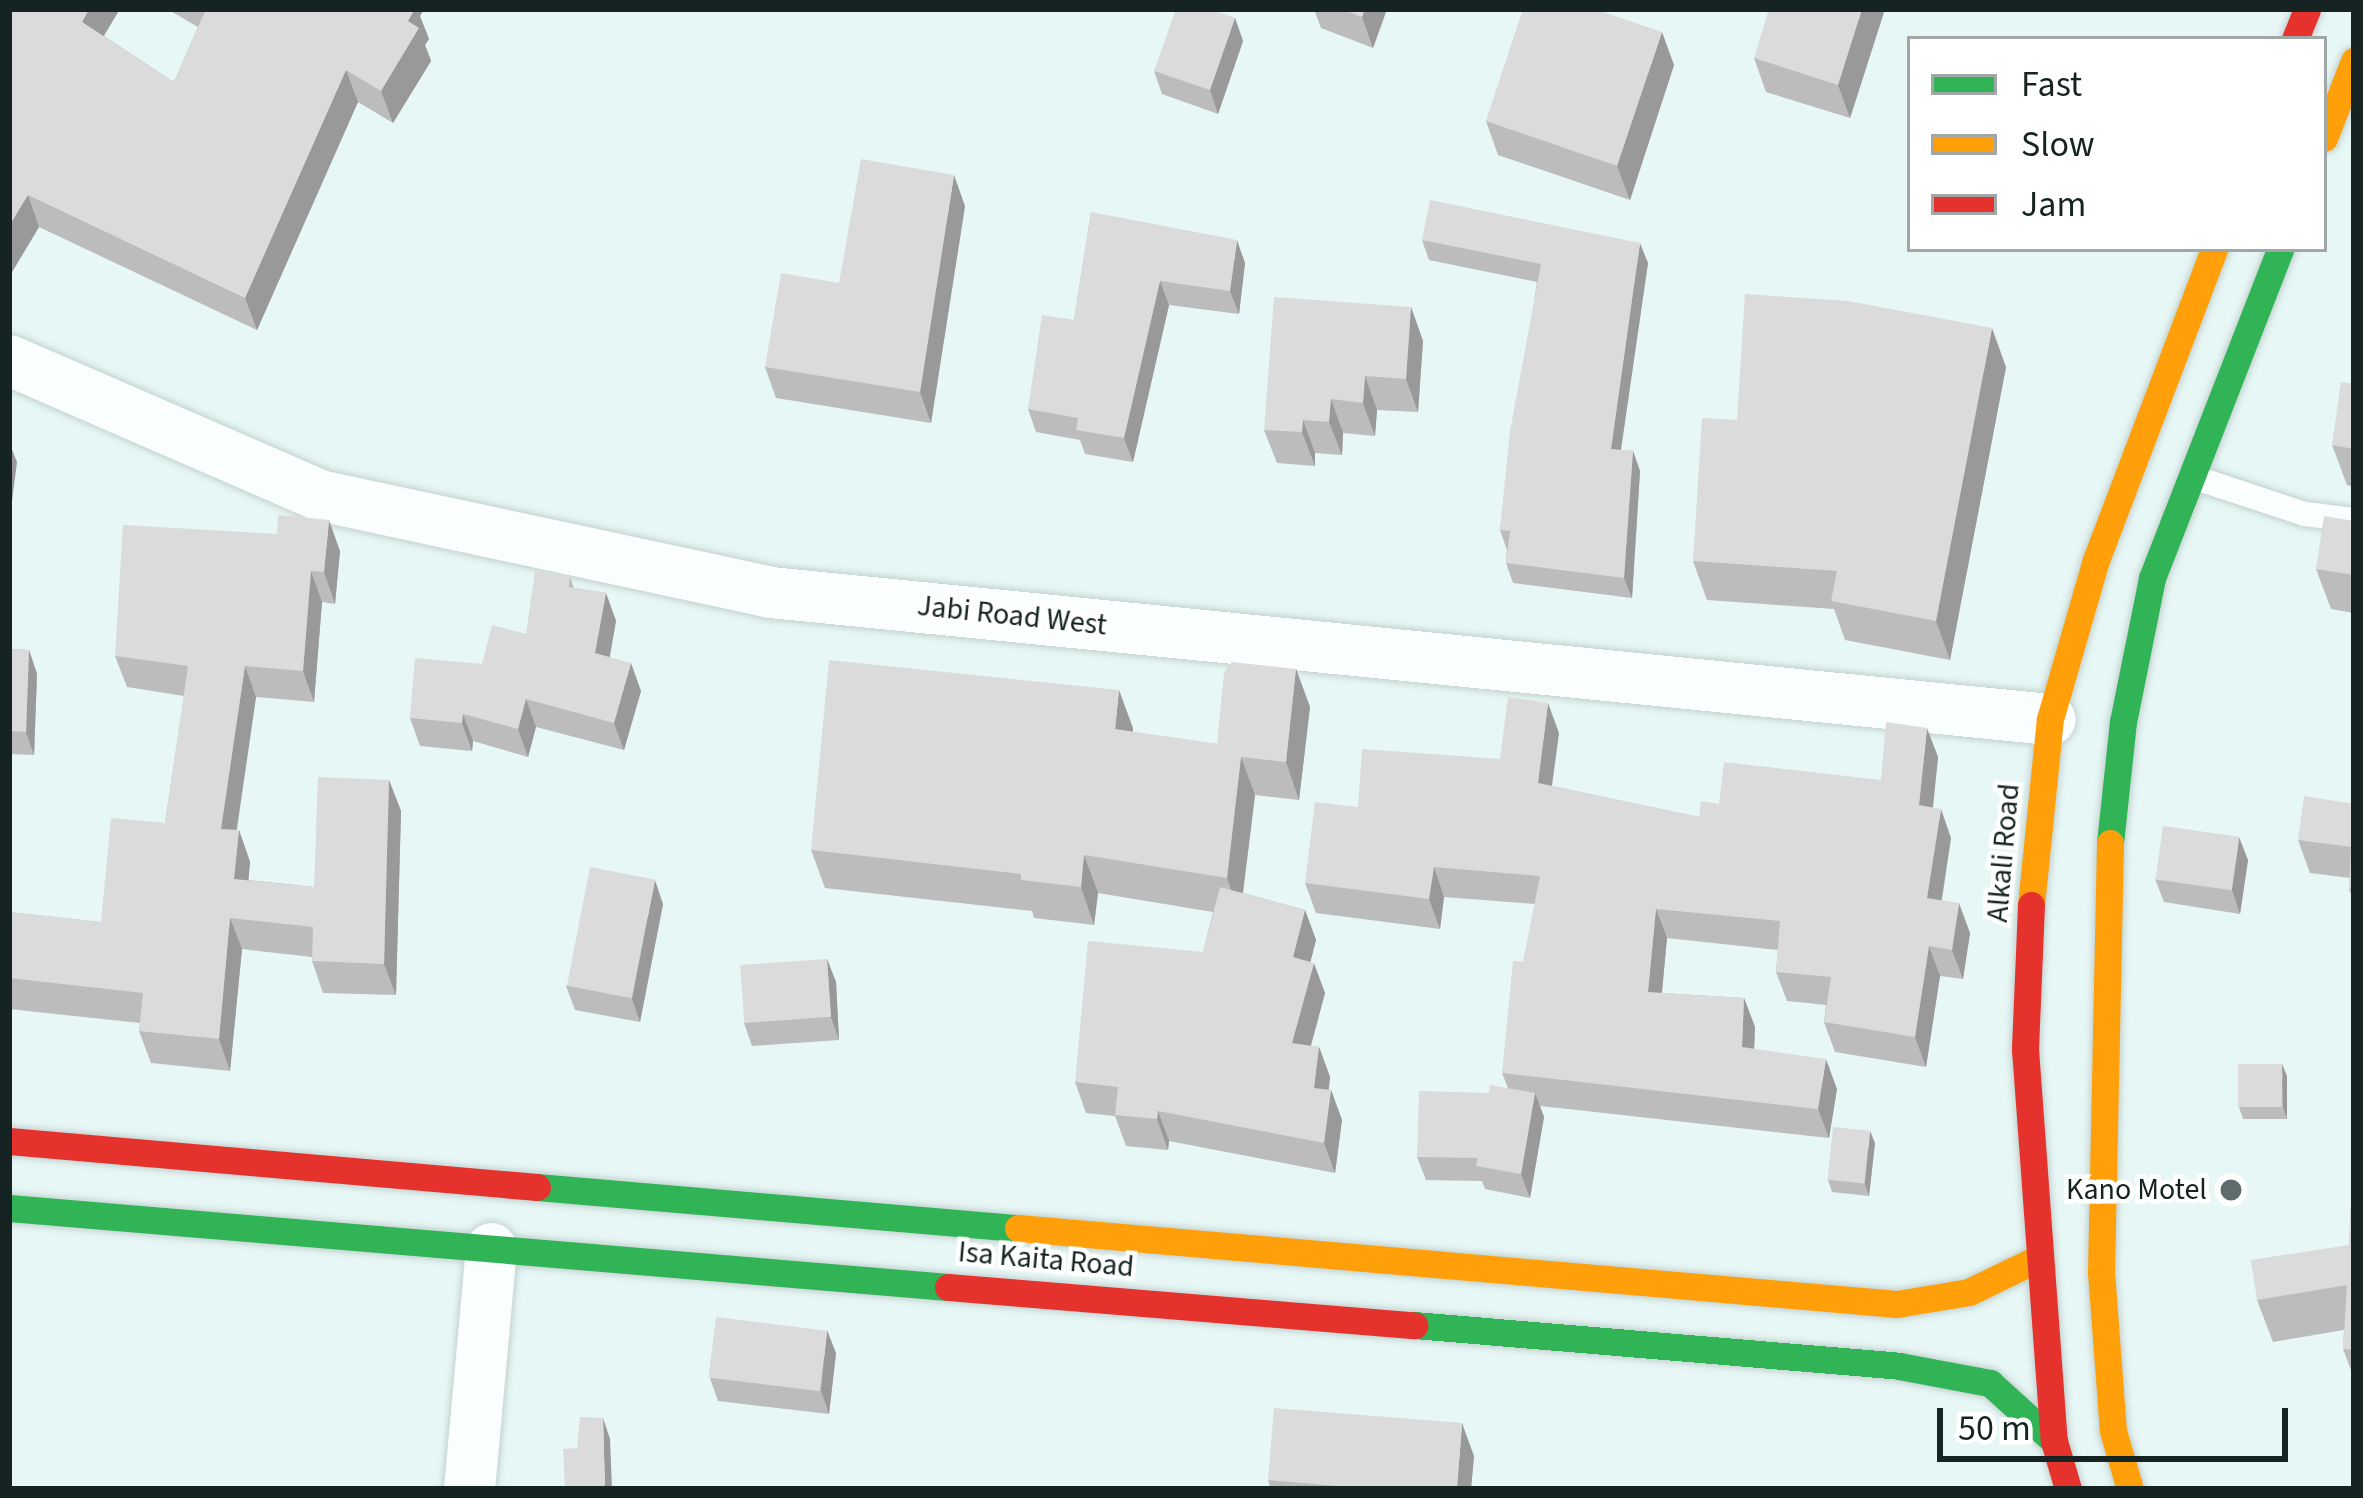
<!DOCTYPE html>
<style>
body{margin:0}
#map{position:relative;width:2363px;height:1498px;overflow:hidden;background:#e7f7f5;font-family:"Source Sans 3",sans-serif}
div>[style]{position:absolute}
.roads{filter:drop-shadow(0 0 3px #c3d2d0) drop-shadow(0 0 3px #c3d2d0)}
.lane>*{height:24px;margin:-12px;padding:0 12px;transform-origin:12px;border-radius:12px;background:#fbfefe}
.street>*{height:51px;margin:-25.5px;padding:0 25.5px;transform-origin:25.5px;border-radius:25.5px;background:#fbfefe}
.fast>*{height:27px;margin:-13.5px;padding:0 13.5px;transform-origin:13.5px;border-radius:13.5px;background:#30b455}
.slow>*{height:27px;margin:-13.5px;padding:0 13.5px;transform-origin:13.5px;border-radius:13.5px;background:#ff9f0a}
.jam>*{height:27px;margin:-13.5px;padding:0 13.5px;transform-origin:13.5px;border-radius:13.5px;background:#e5322d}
.wall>*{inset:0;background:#bbbcbb}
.shaded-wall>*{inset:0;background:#999}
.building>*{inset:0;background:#dadbda;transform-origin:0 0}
.dots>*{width:33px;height:33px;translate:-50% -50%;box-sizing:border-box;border:6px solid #fff;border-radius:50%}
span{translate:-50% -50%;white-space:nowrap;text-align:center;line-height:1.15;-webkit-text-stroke:9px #fff;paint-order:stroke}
.street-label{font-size:30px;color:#152322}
.poi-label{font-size:30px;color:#152322}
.right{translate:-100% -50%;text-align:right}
.frame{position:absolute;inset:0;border:12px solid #152322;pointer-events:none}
.legend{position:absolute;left:1907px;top:36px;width:420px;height:216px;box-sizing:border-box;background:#fff;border:3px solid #a1a7a7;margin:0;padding:15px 21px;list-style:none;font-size:36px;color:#152322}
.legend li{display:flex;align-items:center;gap:24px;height:60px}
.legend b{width:60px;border:3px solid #a1a7a7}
.scale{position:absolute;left:1937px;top:1408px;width:351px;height:54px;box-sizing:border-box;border:6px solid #152322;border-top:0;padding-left:15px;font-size:36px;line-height:42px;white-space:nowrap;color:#152322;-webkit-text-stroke:9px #fff;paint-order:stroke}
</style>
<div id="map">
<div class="roads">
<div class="lane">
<i style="left:2193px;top:477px;width:118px;rotate:18.3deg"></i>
<i style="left:2305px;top:514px;width:49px;rotate:7deg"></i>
</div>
<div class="street">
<i style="left:9px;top:360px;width:338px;rotate:23.5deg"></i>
<i style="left:319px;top:495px;width:461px;rotate:12.1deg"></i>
<i style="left:770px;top:592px;width:1286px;rotate:5.67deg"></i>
<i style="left:469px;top:1489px;width:242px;rotate:-84.8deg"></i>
</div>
<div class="fast">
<i style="left:2110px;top:843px;width:122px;rotate:-83.9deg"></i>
<i style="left:2123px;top:722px;width:147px;rotate:-78.6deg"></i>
<i style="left:2152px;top:578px;width:353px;rotate:-68.7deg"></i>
<i style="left:537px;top:1187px;width:483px;rotate:4.9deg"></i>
<i style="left:9px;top:1208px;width:942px;rotate:4.81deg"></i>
<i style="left:1414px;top:1325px;width:487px;rotate:4.8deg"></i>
<i style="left:1899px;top:1366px;width:93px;rotate:10.6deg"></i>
<i style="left:1990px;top:1383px;width:86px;rotate:42.2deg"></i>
</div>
<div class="slow">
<i style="left:2324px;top:138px;width:83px;rotate:-68.7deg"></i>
<i style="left:2110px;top:843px;width:429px;rotate:91.2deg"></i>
<i style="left:2101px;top:1272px;width:159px;rotate:85.7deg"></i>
<i style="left:2113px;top:1431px;width:60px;rotate:73.7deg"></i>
<i style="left:2031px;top:905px;width:187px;rotate:-84.2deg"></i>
<i style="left:2050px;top:719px;width:166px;rotate:-73.9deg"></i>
<i style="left:2096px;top:560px;width:333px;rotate:-69.2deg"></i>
<i style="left:1018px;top:1228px;width:882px;rotate:4.94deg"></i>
<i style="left:1897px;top:1304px;width:73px;rotate:-9.5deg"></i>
<i style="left:1969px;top:1292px;width:78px;rotate:-25.9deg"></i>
</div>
<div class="jam">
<i style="left:2295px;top:39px;width:32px;rotate:-68deg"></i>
<i style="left:2031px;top:905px;width:144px;rotate:92.4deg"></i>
<i style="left:2025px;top:1049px;width:393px;rotate:85.8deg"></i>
<i style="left:2054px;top:1441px;width:50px;rotate:73.7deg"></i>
<i style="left:9px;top:1141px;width:530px;rotate:4.98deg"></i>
<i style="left:948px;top:1287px;width:468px;rotate:4.7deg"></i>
</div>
</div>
<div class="wall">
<i style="clip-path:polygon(9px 9px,104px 36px,174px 82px,198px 27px,167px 9px,424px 9px,420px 16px,429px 39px,425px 45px,431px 61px,393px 123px,358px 102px,257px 330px,39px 227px,9px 277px)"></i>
<i style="clip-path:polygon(1314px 9px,1387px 9px,1373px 48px,1321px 28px)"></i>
<i style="clip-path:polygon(1885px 9px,1850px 118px,1766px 92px,1754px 58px)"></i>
<i style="clip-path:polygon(1235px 18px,1243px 41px,1218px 114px,1162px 94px,1154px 71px)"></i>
<i style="clip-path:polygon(1674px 65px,1630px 200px,1498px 155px,1486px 121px)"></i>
<i style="clip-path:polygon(965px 206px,931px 423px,776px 398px,765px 367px,839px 283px)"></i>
<i style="clip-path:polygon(1091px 212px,1245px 263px,1239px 314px,1169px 305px,1133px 462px,1085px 454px,1080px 440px,1036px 432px,1028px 409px,1074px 320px)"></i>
<i style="clip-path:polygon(1422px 240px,1648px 263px,1621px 450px,1633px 451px,1640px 471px,1632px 598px,1513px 583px,1506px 563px,1507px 550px,1500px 530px,1537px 282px,1429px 260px)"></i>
<i style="clip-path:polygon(1411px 307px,1423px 341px,1418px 412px,1377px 410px,1375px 436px,1343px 433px,1342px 455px,1315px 453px,1315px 466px,1277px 463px,1264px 430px)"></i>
<i style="clip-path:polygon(2006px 367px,1950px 660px,1845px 640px,1834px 609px,1707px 600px,1693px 561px,1737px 420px)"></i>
<i style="clip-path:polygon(2354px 384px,2354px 487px,2347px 485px,2332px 445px)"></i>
<i style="clip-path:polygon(2354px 521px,2354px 613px,2331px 609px,2316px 569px)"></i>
<i style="clip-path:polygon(340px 551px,335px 604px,322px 602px,314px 702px,256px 697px,237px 830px,239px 830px,250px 862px,248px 880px,314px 887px,389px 780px,401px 811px,396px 995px,323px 993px,312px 961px,312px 957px,242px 949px,230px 1071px,151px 1063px,139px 1031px,140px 1023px,9px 1009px,9px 912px,101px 922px,165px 823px,184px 696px,127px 687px,115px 656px)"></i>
<i style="clip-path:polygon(570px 577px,574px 588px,606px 593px,616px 621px,610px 657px,641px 691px,624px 750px,536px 727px,528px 757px,473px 741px,472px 751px,420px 746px,410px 718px,482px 664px,526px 634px)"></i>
<i style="clip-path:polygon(9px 649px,29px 650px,37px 674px,34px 755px,9px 754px)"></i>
<i style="clip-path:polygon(1296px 669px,1310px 707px,1299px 800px,1255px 795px,1243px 893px,1305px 910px,1316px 940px,1310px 962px,1325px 993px,1311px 1046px,1319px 1047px,1330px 1077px,1329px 1090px,1331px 1090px,1342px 1120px,1335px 1173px,1169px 1141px,1168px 1150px,1126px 1146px,1115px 1116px,1086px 1113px,1075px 1082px,1203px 952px,1213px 912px,1098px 893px,1094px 925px,1034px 918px,1032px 911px,825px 888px,811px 850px,1133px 728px,1133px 732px,1217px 744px)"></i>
<i style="clip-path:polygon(1559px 733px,1552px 786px,1699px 817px,1719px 804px,1881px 780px,1938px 757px,1933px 807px,1951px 838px,1942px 900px,1970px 933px,1963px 979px,1940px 976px,1926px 1067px,1835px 1052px,1824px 1022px,1826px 1005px,1787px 1001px,1776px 972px,1778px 950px,1667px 938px,1662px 993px,1744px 998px,1755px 1027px,1754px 1049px,1837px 1089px,1829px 1138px,1540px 1106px,1544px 1117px,1530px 1198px,1485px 1189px,1482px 1181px,1426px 1180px,1417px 1157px,1489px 1093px,1508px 1088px,1502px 1073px,1535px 904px,1444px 897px,1440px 929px,1316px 913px,1305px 883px,1358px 807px,1500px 759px)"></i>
<i style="clip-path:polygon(2354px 804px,2354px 902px,2349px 889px,2350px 878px,2310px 873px,2298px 840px)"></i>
<i style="clip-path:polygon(2248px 860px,2240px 914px,2164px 902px,2155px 879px)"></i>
<i style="clip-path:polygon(663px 904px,640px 1022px,575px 1010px,566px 986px)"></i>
<i style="clip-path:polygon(827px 959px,836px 982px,839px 1040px,752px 1046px,744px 1023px)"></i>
<i style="clip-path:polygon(2287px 1076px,2287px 1119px,2243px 1119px,2239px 1107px)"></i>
<i style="clip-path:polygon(2354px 1142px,2354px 1378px,2343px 1349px,2344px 1330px,2273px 1342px,2257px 1300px,2349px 1245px)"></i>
<i style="clip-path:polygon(1875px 1143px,1869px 1196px,1832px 1192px,1828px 1180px)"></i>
<i style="clip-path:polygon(836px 1353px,829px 1414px,718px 1401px,710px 1378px)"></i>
<i style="clip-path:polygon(1474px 1456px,1471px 1489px,1271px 1489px,1268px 1480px)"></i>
</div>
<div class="shaded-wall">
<i style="clip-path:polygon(89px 9px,120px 9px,93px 54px,82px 22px)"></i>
<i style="clip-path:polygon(405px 9px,424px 9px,420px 16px,429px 39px,425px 45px,431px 61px,393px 123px,381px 91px)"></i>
<i style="clip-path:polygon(1365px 9px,1387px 9px,1373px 48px,1362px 17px)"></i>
<i style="clip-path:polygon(1862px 9px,1885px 9px,1850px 118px,1838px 85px)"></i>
<i style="clip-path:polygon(1235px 18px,1243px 41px,1218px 114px,1210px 90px)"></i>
<i style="clip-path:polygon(1662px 32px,1674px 65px,1630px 200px,1617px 166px)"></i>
<i style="clip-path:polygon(346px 70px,358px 102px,257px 330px,245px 298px)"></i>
<i style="clip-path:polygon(954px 175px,965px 206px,931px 423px,920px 392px)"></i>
<i style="clip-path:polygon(28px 195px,39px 227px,9px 277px,9px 226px)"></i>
<i style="clip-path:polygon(1237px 240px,1245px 263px,1239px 314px,1230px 291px)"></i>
<i style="clip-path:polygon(1640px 243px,1648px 263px,1618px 469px,1611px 449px)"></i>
<i style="clip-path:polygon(1160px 281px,1169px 305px,1133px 462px,1124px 438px)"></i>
<i style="clip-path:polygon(1411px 307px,1423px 341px,1418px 412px,1406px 379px)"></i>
<i style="clip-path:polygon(1992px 328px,2006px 367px,1950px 660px,1936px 621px)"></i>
<i style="clip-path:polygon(1365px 376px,1377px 410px,1375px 436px,1363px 403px)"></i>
<i style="clip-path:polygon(1331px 399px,1343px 433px,1342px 455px,1329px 422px)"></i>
<i style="clip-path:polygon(1303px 420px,1315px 453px,1315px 466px,1302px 432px)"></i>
<i style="clip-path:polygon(9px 442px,17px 462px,11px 509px,9px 503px)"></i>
<i style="clip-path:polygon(1633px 451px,1640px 471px,1632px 598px,1624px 578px)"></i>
<i style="clip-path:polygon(329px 520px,340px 551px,335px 604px,324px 572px)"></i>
<i style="clip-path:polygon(311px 571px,322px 602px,314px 702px,303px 671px)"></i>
<i style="clip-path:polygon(606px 593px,616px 621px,605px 681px,595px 653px)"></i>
<i style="clip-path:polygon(29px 650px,37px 674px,34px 755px,26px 732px)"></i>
<i style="clip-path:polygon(631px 663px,641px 691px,624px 750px,614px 723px)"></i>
<i style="clip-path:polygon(245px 666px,256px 697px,232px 860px,221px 829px)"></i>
<i style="clip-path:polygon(1296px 669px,1310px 707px,1299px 800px,1286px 762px)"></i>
<i style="clip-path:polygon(1119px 690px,1133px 728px,1129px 767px,1115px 729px)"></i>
<i style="clip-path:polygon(526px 699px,536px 727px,528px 757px,518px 729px)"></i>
<i style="clip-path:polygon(1548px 703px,1559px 733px,1548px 812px,1538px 783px)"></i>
<i style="clip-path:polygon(463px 714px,473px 741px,472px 751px,462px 723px)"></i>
<i style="clip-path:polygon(1927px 728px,1938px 757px,1930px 835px,1919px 805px)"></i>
<i style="clip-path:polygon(1241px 757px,1255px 795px,1240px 916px,1227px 878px)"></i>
<i style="clip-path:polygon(389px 780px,401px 811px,396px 995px,384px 964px)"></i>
<i style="clip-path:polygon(1941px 809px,1951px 838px,1937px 928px,1927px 898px)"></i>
<i style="clip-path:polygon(239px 830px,250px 862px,246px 910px,234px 879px)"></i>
<i style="clip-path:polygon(2239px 837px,2248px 860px,2240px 914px,2232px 890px)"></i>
<i style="clip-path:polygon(1084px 855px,1098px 893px,1094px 925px,1081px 887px)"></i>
<i style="clip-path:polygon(1434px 867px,1444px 897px,1440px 929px,1429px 899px)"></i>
<i style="clip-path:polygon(655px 880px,663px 904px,640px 1022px,632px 999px)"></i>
<i style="clip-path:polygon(1959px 903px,1970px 933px,1963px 979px,1952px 950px)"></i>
<i style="clip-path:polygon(1656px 909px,1667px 938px,1659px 1022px,1648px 992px)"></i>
<i style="clip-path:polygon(1305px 910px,1316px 940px,1304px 987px,1293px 957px)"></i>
<i style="clip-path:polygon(230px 918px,242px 949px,230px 1071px,219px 1039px)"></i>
<i style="clip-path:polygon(1929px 946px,1940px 976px,1926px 1067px,1915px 1037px)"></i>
<i style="clip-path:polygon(827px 959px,836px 982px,839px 1040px,831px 1017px)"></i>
<i style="clip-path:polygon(1314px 963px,1325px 993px,1303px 1074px,1292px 1043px)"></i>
<i style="clip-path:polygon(1744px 998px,1755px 1027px,1753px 1077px,1742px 1047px)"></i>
<i style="clip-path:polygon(1319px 1047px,1330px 1077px,1325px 1118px,1314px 1088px)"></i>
<i style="clip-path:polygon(1826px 1059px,1837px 1089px,1829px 1138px,1818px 1109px)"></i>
<i style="clip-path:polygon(2282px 1064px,2287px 1076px,2287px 1119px,2283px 1107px)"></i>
<i style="clip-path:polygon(1331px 1090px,1342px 1120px,1335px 1173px,1324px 1143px)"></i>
<i style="clip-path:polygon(1535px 1093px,1544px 1117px,1530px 1198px,1521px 1174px)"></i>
<i style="clip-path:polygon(1158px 1111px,1169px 1141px,1168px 1150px,1157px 1119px)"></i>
<i style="clip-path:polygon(1870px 1131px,1875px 1143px,1869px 1196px,1865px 1184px)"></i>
<i style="clip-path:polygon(827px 1330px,836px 1353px,829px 1414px,821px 1391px)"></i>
<i style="clip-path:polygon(603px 1418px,610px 1439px,612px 1489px,605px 1489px)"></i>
<i style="clip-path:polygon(1462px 1423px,1474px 1456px,1471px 1489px,1457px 1489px)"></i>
</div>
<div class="building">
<i style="clip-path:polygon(9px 9px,89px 9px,82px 22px,174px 82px,206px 9px,415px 9px,408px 21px,419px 28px,381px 91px,346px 70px,245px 298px,28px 195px,9px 226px)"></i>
<i style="clip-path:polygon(1176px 9px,1210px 9px,1235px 18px,1210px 90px,1154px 71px)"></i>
<i style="clip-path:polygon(1341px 9px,1365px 9px,1362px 17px)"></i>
<i style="clip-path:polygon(1523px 9px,1594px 9px,1662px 32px,1617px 166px,1486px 121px)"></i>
<i style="clip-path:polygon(1769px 9px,1862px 9px,1838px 85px,1754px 58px)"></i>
<i style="clip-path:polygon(861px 159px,954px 175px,920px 392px,765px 367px,781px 273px,839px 283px)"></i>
<i style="clip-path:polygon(1430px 200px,1640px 243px,1611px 449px,1633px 451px,1624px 578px,1506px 563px,1510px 531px,1500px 530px,1510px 431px,1541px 264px,1422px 240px)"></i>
<i style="clip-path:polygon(1091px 212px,1237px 240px,1230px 291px,1160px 281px,1124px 438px,1076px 430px,1078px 418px,1028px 409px,1042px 315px,1074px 320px)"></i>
<i style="clip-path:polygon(1745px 294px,1848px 301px,1992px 328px,1936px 621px,1831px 601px,1837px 571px,1693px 561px,1702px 418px,1737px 420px)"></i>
<i style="clip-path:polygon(1274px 297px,1411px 307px,1406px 379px,1365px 376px,1363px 403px,1331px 399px,1329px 422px,1303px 420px,1302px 432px,1264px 430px)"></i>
<i style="clip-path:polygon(2341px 382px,2354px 384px,2354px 449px,2332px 445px)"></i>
<i style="clip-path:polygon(278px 515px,329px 520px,324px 572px,311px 571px,303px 671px,245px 666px,221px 829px,239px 830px,234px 879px,314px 887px,318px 777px,389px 780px,384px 964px,312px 961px,313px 927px,230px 918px,219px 1039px,139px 1031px,143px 993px,9px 978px,9px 912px,101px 922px,111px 818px,165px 823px,188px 666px,115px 656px,123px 525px,277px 534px)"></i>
<i style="clip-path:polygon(2324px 516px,2354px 521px,2354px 575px,2316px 569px)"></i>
<i style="clip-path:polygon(535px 571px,570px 577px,569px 587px,606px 593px,595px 653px,631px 663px,614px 723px,526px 699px,518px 729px,463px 714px,462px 723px,410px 718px,415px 658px,482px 664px,492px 625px,526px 634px)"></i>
<i style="clip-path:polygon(9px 649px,29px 650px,26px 732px,9px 731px)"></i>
<i style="clip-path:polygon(829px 660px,1119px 690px,1115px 729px,1217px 744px,1224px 673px,1232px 662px,1296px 669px,1286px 762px,1241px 757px,1227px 878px,1084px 855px,1081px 887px,1021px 880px,1021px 874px,811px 850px)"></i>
<i style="clip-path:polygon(1508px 697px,1548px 703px,1538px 783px,1699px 817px,1701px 801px,1719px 804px,1724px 762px,1881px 780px,1886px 722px,1927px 728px,1919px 805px,1941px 809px,1927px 898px,1959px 903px,1952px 950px,1929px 946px,1915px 1037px,1824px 1022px,1831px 977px,1776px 972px,1780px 921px,1656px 909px,1648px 992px,1744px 998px,1742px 1047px,1826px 1059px,1818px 1109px,1502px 1073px,1513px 961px,1523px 962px,1540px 876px,1434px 867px,1429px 899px,1305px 883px,1315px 802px,1358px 807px,1362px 749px,1500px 759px)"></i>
<i style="clip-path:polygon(2304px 796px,2354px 804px,2354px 889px,2349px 889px,2351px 847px,2298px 840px)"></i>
<i style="left:2163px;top:826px;width:77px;height:54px;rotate:8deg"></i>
<i style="left:590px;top:867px;width:66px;height:121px;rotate:11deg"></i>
<i style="clip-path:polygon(1220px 887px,1305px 910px,1293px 957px,1314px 963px,1292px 1043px,1319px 1047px,1314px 1088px,1331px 1090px,1324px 1143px,1158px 1111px,1157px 1119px,1115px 1115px,1118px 1087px,1075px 1082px,1088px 941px,1203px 952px)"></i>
<i style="left:827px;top:959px;width:58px;height:87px;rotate:86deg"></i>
<i style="left:2238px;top:1064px;width:44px;height:43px"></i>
<i style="clip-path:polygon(1490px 1085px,1535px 1093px,1521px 1174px,1476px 1166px,1478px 1158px,1417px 1157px,1419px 1091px,1489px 1093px)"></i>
<i style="left:1833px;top:1127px;width:37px;height:53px;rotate:6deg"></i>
<i style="clip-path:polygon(2354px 1142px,2354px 1350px,2343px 1349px,2347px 1285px,2257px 1300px,2251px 1260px,2349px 1245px)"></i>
<i style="left:716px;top:1317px;width:112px;height:61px;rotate:7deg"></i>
<i style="clip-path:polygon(1274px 1408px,1462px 1423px,1457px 1489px,1371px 1489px,1268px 1480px)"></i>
<i style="clip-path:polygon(580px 1417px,603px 1418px,605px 1489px,572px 1489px,572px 1486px,565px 1486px,563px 1449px,577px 1448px)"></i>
</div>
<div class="dots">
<i style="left:2231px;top:1190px;background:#5e6d6c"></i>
</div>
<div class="street-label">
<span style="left:1012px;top:616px;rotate:6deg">Jabi Road West</span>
<span style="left:2004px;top:853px;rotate:-85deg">Alkali Road</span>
<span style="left:1046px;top:1260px;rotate:5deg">Isa Kaita Road</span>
</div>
<div class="poi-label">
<span class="right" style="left:2207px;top:1190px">Kano Motel</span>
</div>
<div class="frame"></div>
<ul class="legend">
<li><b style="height:15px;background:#30b455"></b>Fast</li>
<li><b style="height:15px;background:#ff9f0a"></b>Slow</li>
<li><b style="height:15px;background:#e5322d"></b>Jam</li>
</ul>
<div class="scale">50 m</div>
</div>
